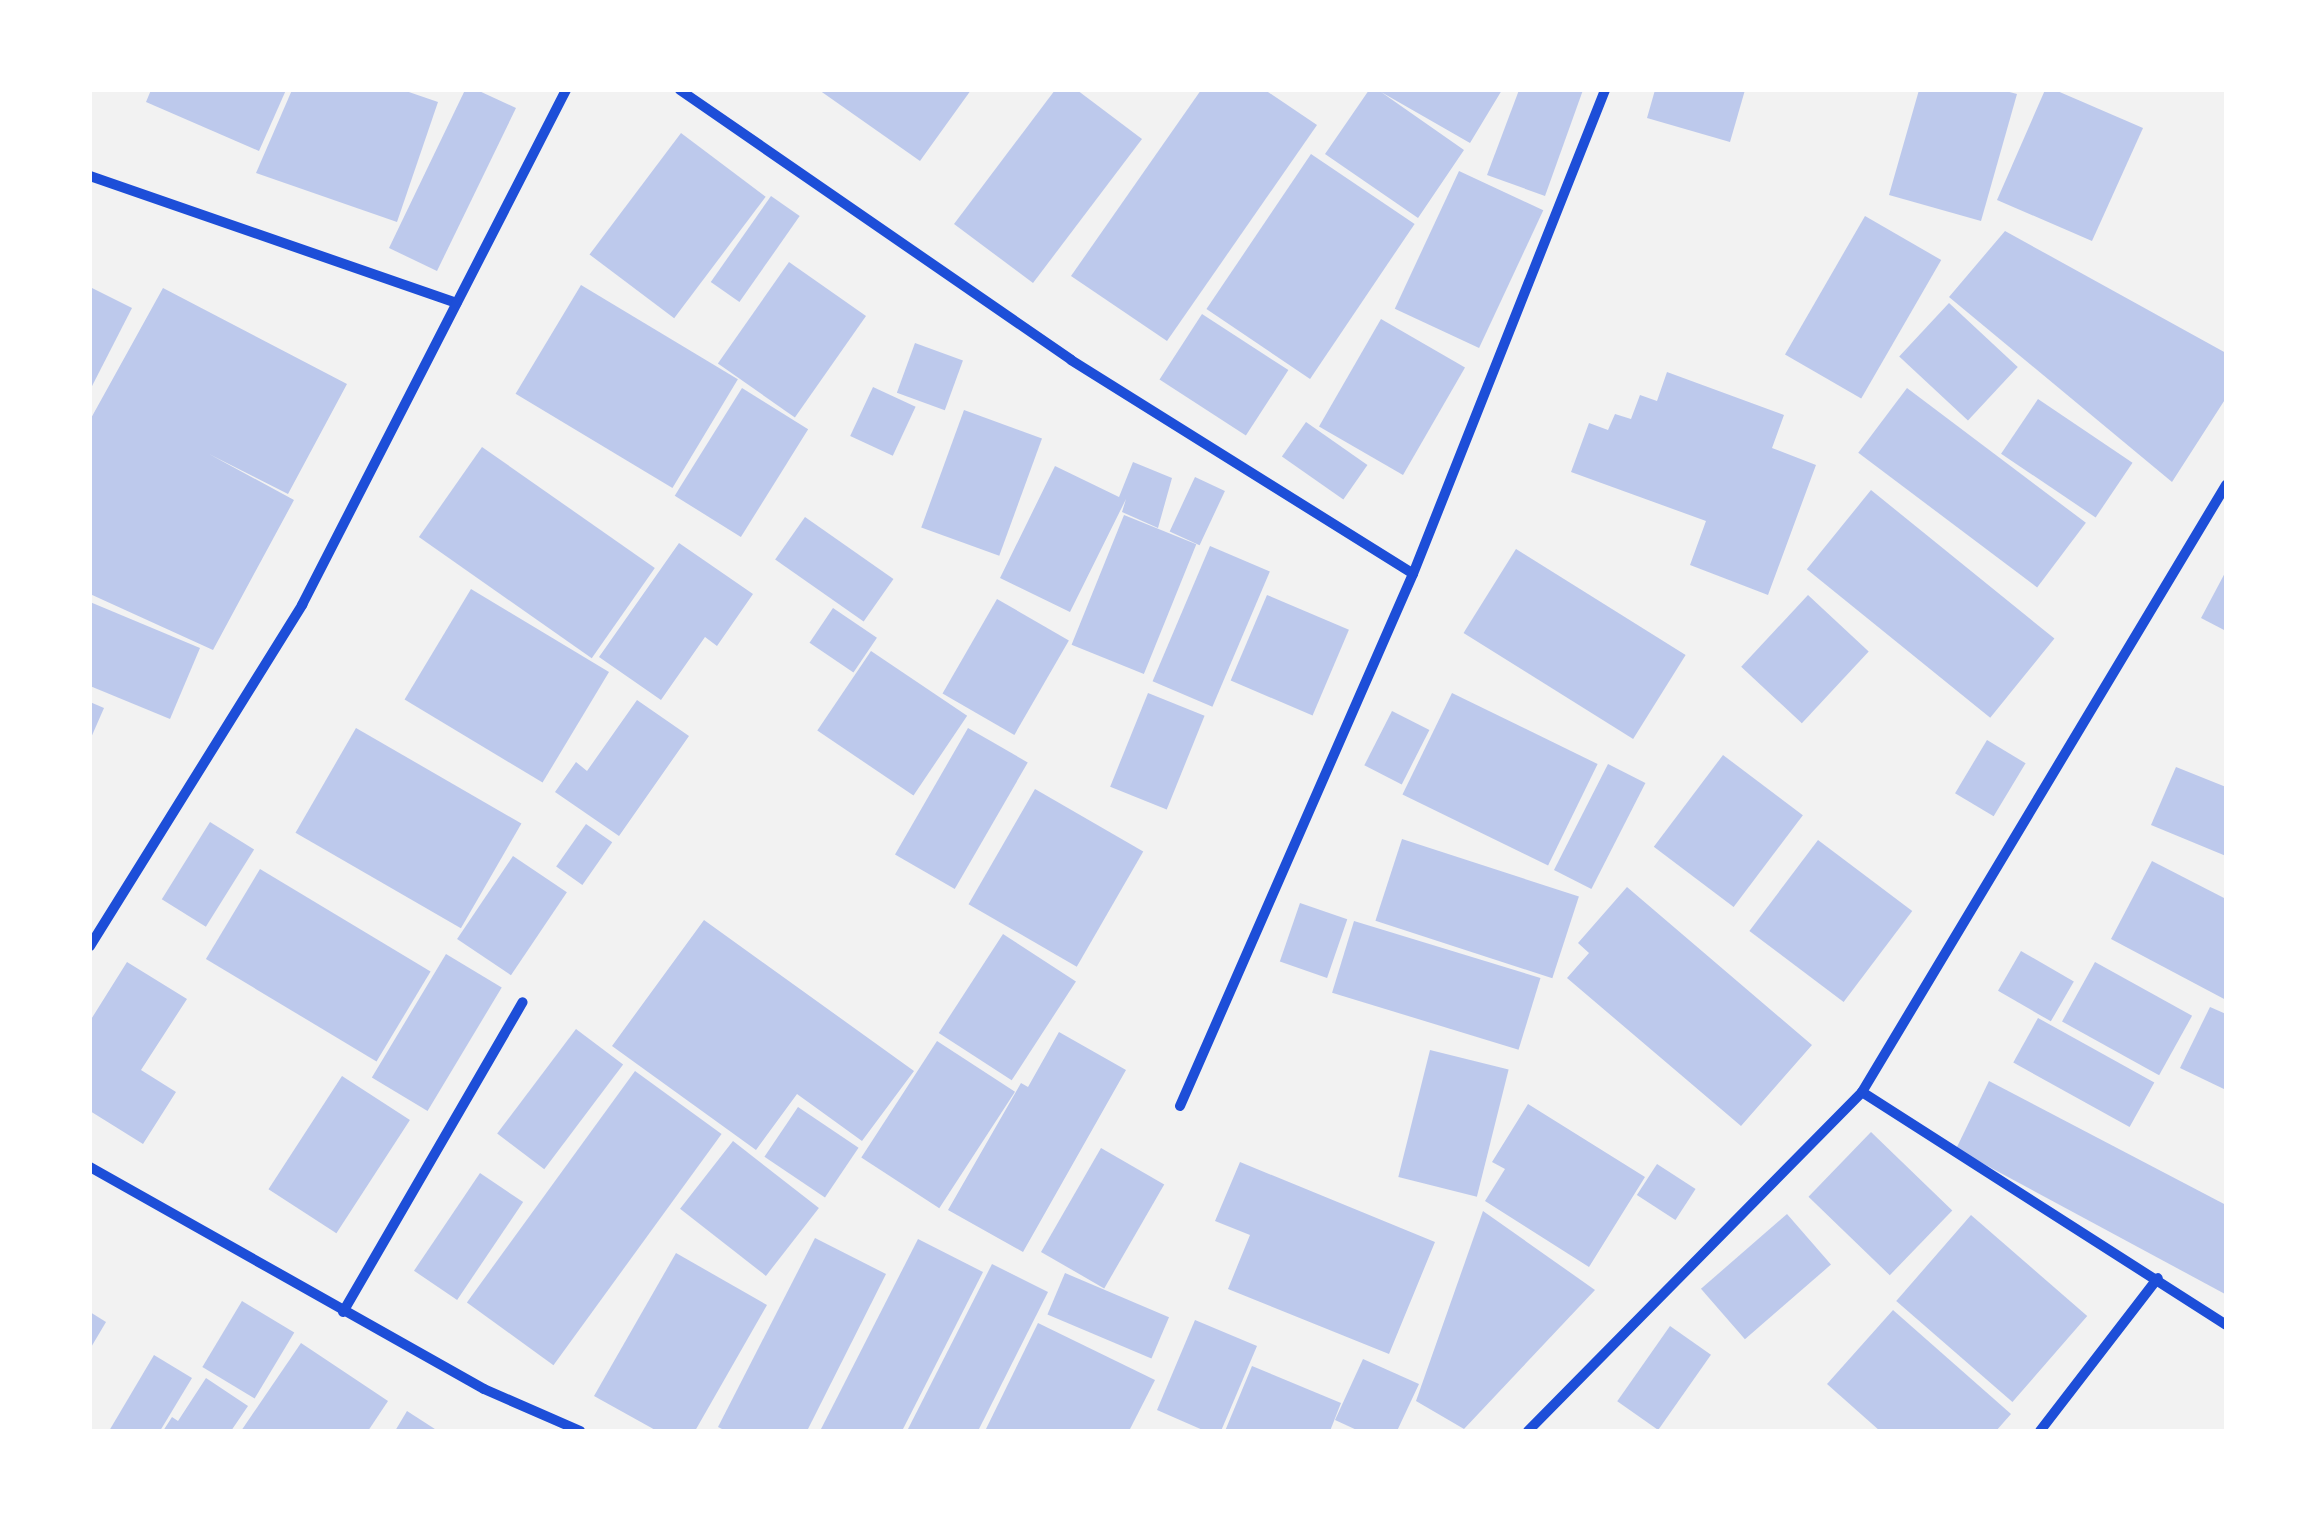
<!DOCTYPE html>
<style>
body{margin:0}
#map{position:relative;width:2316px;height:1521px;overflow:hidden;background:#f2f2f2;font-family:"Space Grotesk",sans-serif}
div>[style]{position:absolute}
.building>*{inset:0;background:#bdc9ec;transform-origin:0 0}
.minor>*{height:10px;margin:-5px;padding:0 5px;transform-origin:5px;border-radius:5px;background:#1d4ed8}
span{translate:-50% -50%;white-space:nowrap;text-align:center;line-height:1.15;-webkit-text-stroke:8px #fff;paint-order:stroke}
.frame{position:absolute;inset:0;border:92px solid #fff;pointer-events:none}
</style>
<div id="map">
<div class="building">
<i style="clip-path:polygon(151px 90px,286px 90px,259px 151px,146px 102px)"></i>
<i style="clip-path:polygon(292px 90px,403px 90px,438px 102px,397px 222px,256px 173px)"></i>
<i style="clip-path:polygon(465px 90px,477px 90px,516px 108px,437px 271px,389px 248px)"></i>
<i style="clip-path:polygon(819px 90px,971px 90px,920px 161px)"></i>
<i style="clip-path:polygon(1055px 90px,1077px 90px,1142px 139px,1033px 283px,954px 224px)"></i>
<i style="clip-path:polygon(1201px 90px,1265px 90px,1317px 125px,1167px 341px,1071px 276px)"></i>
<i style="clip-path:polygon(1369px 90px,1502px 90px,1470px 143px,1381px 92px,1464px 150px,1418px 218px,1325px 154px)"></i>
<i style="clip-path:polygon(1519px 90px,1583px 90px,1545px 196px,1487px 175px)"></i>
<i style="clip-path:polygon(1655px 90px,1745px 90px,1730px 142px,1647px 118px)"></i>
<i style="clip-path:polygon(1919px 90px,2002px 90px,2017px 94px,1981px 221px,1889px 195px)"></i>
<i style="clip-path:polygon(2045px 90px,2055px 90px,2143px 128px,2092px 241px,1997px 200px)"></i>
<i style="left:681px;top:133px;width:106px;height:152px;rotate:37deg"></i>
<i style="left:1311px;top:154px;width:125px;height:187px;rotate:34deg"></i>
<i style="left:1459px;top:171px;width:93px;height:152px;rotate:25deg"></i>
<i style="left:771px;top:196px;width:35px;height:105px;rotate:35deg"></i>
<i style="left:1865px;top:216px;width:88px;height:160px;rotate:30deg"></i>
<i style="clip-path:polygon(2005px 231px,2226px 353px,2226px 398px,2172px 482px,1949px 297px)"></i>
<i style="left:789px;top:262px;width:94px;height:124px;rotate:35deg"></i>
<i style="left:581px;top:285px;width:183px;height:127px;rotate:31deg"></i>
<i style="clip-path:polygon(90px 287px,132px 308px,90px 390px)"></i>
<i style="clip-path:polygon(163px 288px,347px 384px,288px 494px,209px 454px,294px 500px,213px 650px,90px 594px,90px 420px)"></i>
<i style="left:1949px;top:303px;width:94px;height:73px;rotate:43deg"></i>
<i style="left:1202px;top:314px;width:103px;height:78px;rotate:33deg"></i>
<i style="left:1381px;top:319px;width:97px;height:124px;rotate:30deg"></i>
<i style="left:915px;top:343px;width:51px;height:53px;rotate:20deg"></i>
<i style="clip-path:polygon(1667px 372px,1784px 415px,1772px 448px,1816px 465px,1768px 595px,1690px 565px,1706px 521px,1571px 472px,1589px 423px,1608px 430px,1615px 414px,1631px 419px,1640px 395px,1657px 401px)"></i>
<i style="left:873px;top:387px;width:47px;height:54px;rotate:25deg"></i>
<i style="left:742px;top:388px;width:78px;height:127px;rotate:32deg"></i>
<i style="left:1907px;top:388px;width:224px;height:81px;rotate:37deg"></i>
<i style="left:2038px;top:399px;width:114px;height:66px;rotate:34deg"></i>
<i style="left:964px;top:410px;width:83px;height:125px;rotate:20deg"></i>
<i style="left:1306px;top:422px;width:75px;height:42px;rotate:35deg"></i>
<i style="left:482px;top:447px;width:211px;height:110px;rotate:35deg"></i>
<i style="clip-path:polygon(1133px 462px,1172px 478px,1158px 528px,1122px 512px,1126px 499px,1070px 612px,1000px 578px,1055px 466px,1119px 497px)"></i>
<i style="left:1195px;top:477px;width:33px;height:60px;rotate:25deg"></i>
<i style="left:1871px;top:490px;width:236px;height:102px;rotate:39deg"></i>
<i style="left:1124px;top:515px;width:78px;height:140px;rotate:22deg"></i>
<i style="left:805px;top:517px;width:108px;height:52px;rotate:35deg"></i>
<i style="clip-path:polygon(679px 543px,753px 594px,717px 646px,705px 637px,661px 700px,599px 657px)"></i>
<i style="left:1210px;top:546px;width:65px;height:147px;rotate:23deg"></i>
<i style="left:1516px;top:549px;width:200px;height:99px;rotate:32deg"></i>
<i style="clip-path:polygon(2226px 571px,2226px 631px,2201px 618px)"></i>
<i style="left:471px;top:589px;width:161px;height:129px;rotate:31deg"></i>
<i style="left:1267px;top:595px;width:89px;height:93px;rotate:23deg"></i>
<i style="left:1808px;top:595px;width:83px;height:98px;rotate:43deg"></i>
<i style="left:997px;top:599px;width:83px;height:109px;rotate:30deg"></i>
<i style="clip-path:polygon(90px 602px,200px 648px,170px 719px,90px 686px)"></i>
<i style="left:833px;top:608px;width:53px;height:42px;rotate:34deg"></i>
<i style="left:871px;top:651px;width:116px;height:96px;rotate:34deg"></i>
<i style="left:1148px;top:693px;width:61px;height:101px;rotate:22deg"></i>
<i style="left:1452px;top:693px;width:162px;height:113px;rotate:26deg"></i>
<i style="clip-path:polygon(637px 700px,689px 736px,619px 836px,555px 792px,576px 762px,587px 771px)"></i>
<i style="clip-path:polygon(90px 702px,104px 708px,90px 740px)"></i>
<i style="left:1392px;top:711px;width:42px;height:61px;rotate:27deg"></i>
<i style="left:356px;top:728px;width:191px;height:121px;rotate:30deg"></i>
<i style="left:968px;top:728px;width:69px;height:146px;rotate:30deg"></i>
<i style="left:1987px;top:740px;width:45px;height:62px;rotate:31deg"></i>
<i style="left:1723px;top:755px;width:100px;height:115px;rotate:37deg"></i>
<i style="left:1608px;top:764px;width:42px;height:119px;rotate:27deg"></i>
<i style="clip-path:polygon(2176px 767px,2226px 787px,2226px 856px,2151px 825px)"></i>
<i style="left:1035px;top:789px;width:125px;height:133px;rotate:30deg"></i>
<i style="left:210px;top:822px;width:52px;height:91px;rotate:32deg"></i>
<i style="left:586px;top:824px;width:32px;height:52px;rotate:35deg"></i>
<i style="left:1402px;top:839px;width:186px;height:86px;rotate:18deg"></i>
<i style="left:1818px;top:840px;width:118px;height:114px;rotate:37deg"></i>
<i style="left:513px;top:856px;width:65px;height:100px;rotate:34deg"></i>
<i style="clip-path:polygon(2152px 861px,2226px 899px,2226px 1000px,2111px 939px)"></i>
<i style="left:260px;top:869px;width:199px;height:105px;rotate:31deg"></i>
<i style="clip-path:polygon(1627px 887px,1812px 1045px,1741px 1126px,1567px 978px,1589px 953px,1578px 943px)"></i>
<i style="left:1300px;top:903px;width:50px;height:62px;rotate:19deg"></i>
<i style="clip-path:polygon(704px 920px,914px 1071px,862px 1141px,797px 1094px,756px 1150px,612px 1046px)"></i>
<i style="left:1354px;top:921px;width:195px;height:75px;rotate:17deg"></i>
<i style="left:1003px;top:934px;width:87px;height:118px;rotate:33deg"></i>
<i style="left:2021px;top:951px;width:61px;height:46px;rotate:30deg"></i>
<i style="left:446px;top:954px;width:65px;height:144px;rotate:31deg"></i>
<i style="clip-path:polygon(127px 962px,187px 999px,141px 1070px,176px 1092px,143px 1144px,90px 1111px,90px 1021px)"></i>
<i style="left:2095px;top:962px;width:111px;height:68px;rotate:29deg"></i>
<i style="clip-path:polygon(2210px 1007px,2226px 1014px,2226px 1090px,2180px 1068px)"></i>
<i style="left:2038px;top:1018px;width:133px;height:51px;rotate:29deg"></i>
<i style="left:576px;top:1029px;width:59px;height:131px;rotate:37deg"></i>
<i style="clip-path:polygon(1059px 1032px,1126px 1070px,1023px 1252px,948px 1210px,1021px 1083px,1028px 1087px)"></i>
<i style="left:937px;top:1041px;width:93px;height:139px;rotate:33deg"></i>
<i style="left:1430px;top:1050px;width:81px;height:131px;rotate:14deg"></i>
<i style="left:635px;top:1071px;width:107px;height:286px;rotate:36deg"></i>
<i style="left:342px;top:1076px;width:81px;height:135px;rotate:33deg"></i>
<i style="clip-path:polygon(1989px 1081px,2226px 1205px,2225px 1294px,1956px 1149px)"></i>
<i style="clip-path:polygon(1528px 1104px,1645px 1177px,1589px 1267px,1485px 1201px,1505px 1169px,1492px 1162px)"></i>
<i style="left:798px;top:1107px;width:73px;height:60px;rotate:34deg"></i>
<i style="left:1871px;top:1132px;width:113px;height:90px;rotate:44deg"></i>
<i style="left:733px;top:1141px;width:109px;height:86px;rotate:38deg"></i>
<i style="left:1101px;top:1148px;width:73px;height:120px;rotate:30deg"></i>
<i style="clip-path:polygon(1240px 1162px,1435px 1242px,1389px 1354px,1228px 1289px,1250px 1235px,1215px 1221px)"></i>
<i style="left:1657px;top:1164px;width:46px;height:37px;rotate:33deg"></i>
<i style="left:480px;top:1173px;width:52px;height:118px;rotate:34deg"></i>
<i style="clip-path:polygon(1483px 1211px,1595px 1290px,1464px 1429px,1416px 1401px)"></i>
<i style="left:1787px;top:1214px;width:67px;height:114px;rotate:49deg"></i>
<i style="left:1971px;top:1215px;width:154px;height:114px;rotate:41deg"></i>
<i style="clip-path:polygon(815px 1238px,886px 1274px,807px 1431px,726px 1431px,718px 1427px)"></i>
<i style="clip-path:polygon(918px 1239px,983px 1272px,902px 1431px,820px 1431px)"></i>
<i style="clip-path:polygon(676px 1253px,767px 1305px,695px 1431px,657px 1431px,594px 1396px)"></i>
<i style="clip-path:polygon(992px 1264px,1048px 1292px,978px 1431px,907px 1431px)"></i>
<i style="left:1065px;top:1273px;width:113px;height:45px;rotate:23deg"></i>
<i style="left:242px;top:1301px;width:61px;height:77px;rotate:31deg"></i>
<i style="clip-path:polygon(1893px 1310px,2011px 1414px,1996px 1431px,1880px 1431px,1827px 1384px)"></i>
<i style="clip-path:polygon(90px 1312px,106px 1322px,90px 1349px)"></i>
<i style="clip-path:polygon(1195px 1320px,1257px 1346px,1221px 1431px,1205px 1431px,1157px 1410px)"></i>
<i style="clip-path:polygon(1038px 1323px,1155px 1380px,1129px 1431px,985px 1431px)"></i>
<i style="left:1670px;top:1326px;width:50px;height:92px;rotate:35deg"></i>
<i style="clip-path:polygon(301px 1343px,388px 1401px,368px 1431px,241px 1431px)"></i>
<i style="clip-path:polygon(154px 1355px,192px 1378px,160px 1431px,109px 1431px)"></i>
<i style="clip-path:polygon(1363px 1359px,1419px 1384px,1397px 1431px,1359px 1431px,1335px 1420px)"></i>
<i style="clip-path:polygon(1252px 1366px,1341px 1403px,1330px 1431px,1225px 1431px)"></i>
<i style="clip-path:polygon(206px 1378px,248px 1406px,231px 1431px,163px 1431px,172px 1417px,178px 1421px)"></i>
<i style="clip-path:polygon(407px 1411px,438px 1431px,395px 1431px)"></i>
</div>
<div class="minor">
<i style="left:680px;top:90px;width:475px;rotate:34.6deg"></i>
<i style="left:1071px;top:360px;width:403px;rotate:32deg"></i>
<i style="left:90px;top:176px;width:388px;rotate:19.1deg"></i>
<i style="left:90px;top:946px;width:402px;rotate:-58.1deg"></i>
<i style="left:302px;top:605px;width:579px;rotate:-62.86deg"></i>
<i style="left:1862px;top:1092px;width:432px;rotate:32.6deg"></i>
<i style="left:1180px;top:1106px;width:581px;rotate:-66.35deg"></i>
<i style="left:1413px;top:574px;width:521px;rotate:-68.36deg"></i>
<i style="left:90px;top:1167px;width:452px;rotate:29.4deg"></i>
<i style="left:484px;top:1389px;width:105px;rotate:23.6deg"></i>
<i style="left:343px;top:1312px;width:358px;rotate:-59.9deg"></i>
<i style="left:1528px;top:1431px;width:476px;rotate:-45.4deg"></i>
<i style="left:1862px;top:1092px;width:708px;rotate:-59.05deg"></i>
<i style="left:2040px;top:1431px;width:193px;rotate:-52.4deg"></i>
</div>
<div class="frame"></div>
</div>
